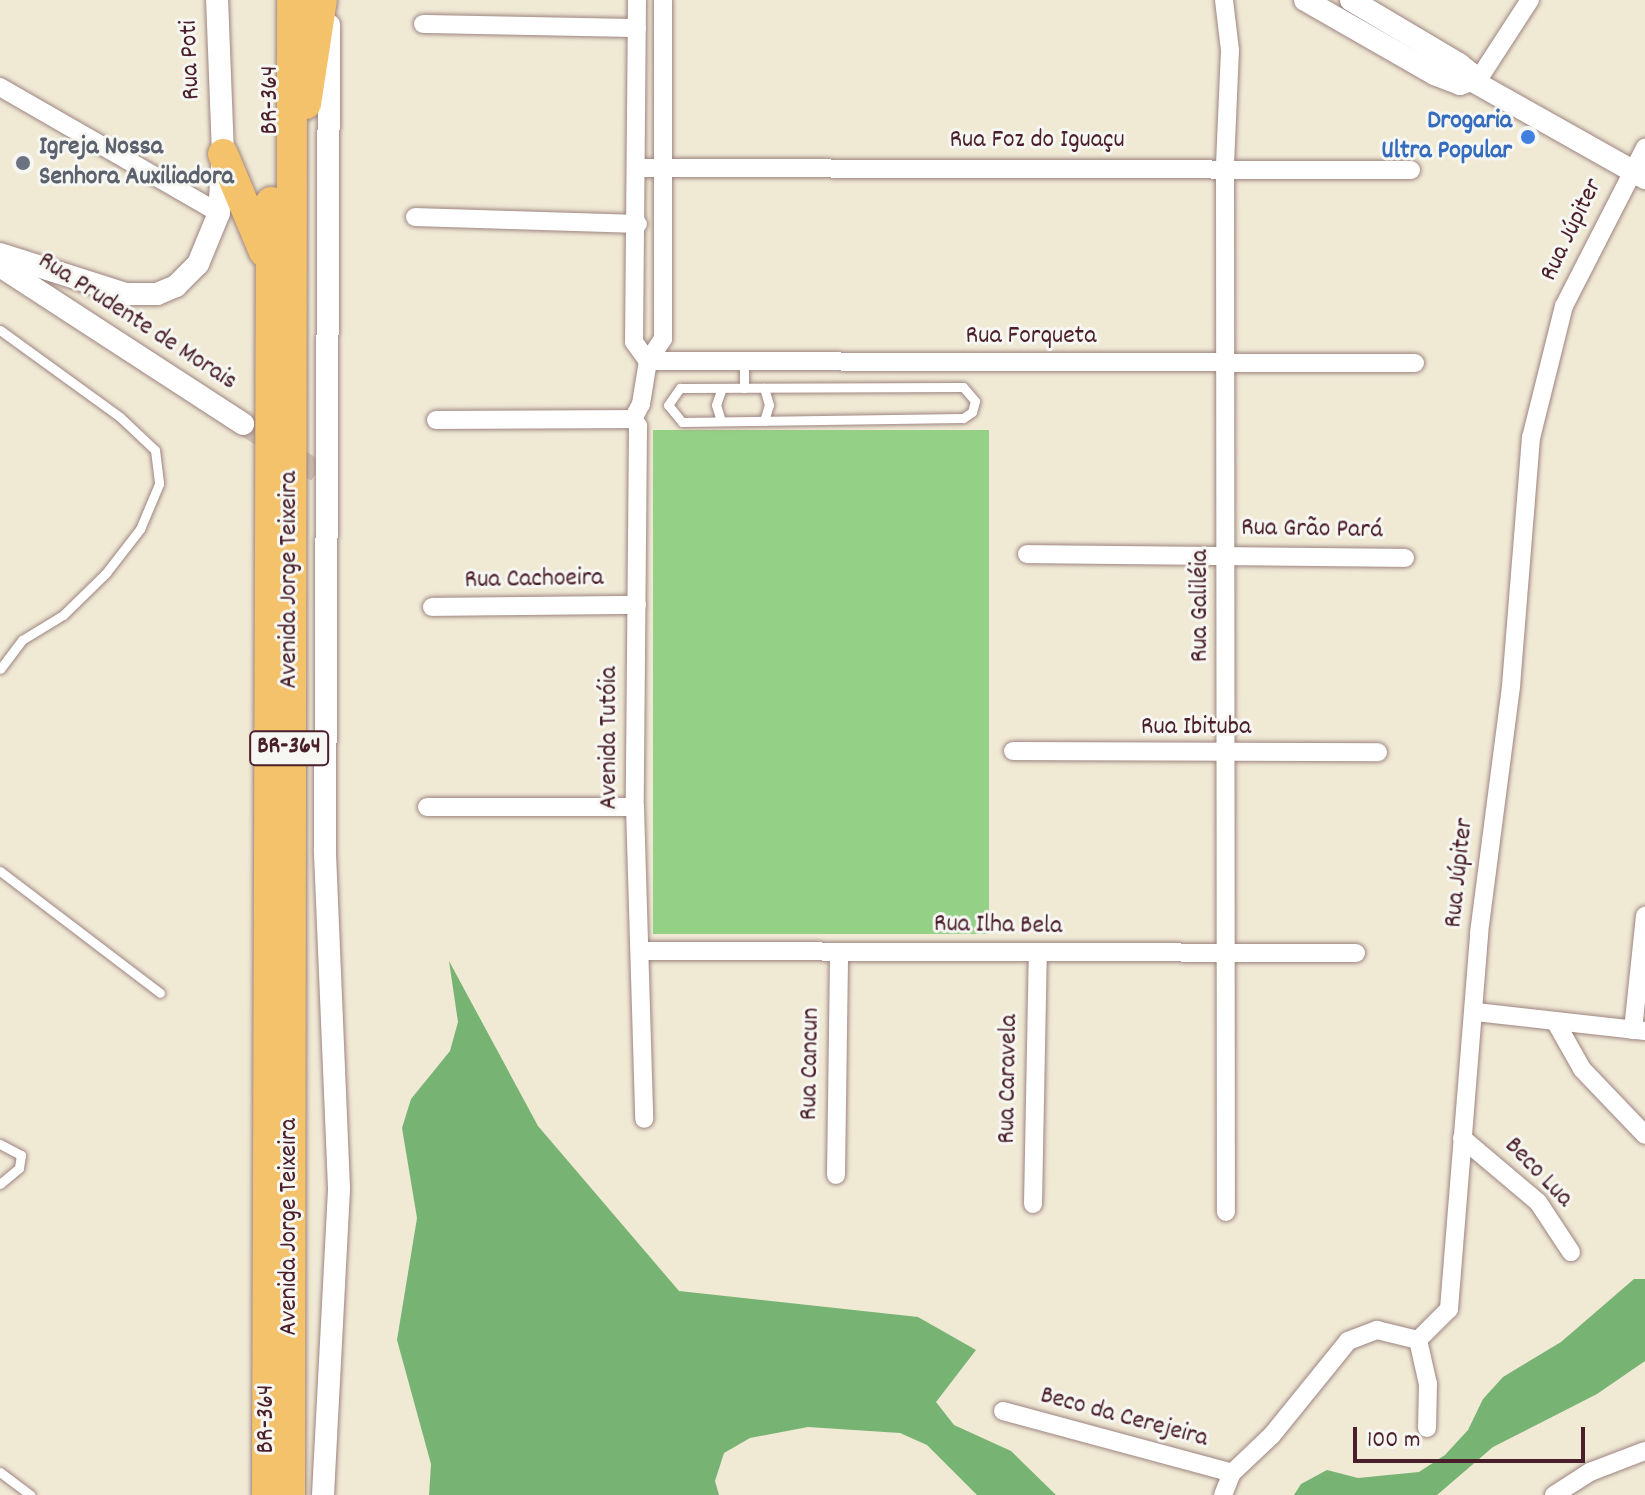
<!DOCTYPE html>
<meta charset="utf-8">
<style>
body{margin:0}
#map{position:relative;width:1645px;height:1495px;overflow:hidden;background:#f0e9d4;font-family:Dekko,sans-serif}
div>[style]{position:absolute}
.green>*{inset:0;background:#94d186;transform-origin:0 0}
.forest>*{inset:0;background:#77b373}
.tertiary-tunnel>*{height:22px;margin-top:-11px;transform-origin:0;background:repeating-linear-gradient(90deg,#cfc1b2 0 22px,transparent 0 33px)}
.roads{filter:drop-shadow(0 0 2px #9d8480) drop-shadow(0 0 2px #9d8480)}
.service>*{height:9px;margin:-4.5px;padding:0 4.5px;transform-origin:4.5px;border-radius:4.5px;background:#fff}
.minor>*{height:18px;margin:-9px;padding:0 9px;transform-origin:9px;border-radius:9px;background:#fff}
.tertiary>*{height:22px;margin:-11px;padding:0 11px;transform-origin:11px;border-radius:11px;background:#fff}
.trunk>*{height:30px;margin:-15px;padding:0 15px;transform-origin:15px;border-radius:15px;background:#f3c26a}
.dots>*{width:22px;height:22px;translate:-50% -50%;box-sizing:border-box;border:4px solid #f6f6f2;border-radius:50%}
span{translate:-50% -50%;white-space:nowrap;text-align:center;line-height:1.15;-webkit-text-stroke:6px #f6f6f2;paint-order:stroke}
.shield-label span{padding:2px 6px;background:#f6f6f2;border:2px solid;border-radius:6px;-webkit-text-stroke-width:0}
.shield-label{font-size:24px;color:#4a1f2b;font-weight:700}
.street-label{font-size:26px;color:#4a1f2b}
.shop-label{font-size:26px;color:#366cbe;font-weight:700}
.right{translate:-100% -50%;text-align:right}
.worship-label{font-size:26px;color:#5b616d;font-weight:700}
.left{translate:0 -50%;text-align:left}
.scale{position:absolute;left:1353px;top:1427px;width:232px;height:36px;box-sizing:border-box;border:4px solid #4a1f2b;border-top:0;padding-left:10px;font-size:24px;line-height:28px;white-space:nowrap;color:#4a1f2b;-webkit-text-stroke:6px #f6f6f2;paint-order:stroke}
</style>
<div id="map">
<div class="green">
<i style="left:989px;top:430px;width:504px;height:336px;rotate:90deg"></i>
</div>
<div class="forest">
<i style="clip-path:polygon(449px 961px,538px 1126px,679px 1291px,918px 1317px,976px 1350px,936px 1402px,954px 1425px,1011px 1451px,1056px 1495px,977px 1495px,927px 1445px,900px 1433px,808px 1427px,750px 1438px,724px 1453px,715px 1481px,719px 1495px,429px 1495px,431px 1464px,397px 1340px,417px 1218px,402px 1128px,411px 1099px,450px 1051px,458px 1022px)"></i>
<i style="clip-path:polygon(1634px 1279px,1645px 1279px,1645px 1361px,1597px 1394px,1493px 1447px,1437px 1495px,1294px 1495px,1301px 1484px,1327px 1470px,1358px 1478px,1419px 1472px,1445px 1455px,1468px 1430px,1483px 1399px,1503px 1377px,1561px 1342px)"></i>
</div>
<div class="tertiary-tunnel">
<i style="left:243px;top:424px;width:102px;rotate:32.6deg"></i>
</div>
<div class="roads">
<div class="service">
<i style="left:0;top:330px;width:148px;rotate:35.9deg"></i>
<i style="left:120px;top:417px;width:48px;rotate:43.3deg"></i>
<i style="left:155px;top:450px;width:34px;rotate:83deg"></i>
<i style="left:159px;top:484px;width:49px;rotate:112.9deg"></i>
<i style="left:140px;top:529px;width:56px;rotate:127.7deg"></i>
<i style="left:106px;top:573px;width:60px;rotate:135.7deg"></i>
<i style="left:63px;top:615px;width:48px;rotate:148.6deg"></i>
<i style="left:22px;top:640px;width:36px;rotate:127deg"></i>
<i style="left:963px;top:387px;width:18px;rotate:49deg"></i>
<i style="left:975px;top:401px;width:11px;rotate:105deg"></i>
<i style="left:972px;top:412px;width:11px;rotate:146deg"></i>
<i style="left:963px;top:418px;width:281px;rotate:179.2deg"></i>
<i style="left:682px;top:422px;width:22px;rotate:-129deg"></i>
<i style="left:668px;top:405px;width:21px;rotate:-55deg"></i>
<i style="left:680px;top:388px;width:283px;rotate:-0.2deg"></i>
<i style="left:744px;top:388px;width:25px;rotate:-90deg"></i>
<i style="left:721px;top:421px;width:17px;rotate:-107deg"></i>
<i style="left:716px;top:405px;width:18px;rotate:-71deg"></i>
<i style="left:764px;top:421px;width:17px;rotate:-73deg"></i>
<i style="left:769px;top:405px;width:18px;rotate:-106deg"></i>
<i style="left:0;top:871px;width:201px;rotate:37.3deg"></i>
<i style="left:0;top:1144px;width:24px;rotate:28deg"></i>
<i style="left:21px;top:1155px;width:13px;rotate:99deg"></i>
<i style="left:19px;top:1168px;width:25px;rotate:140deg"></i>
<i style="left:0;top:1472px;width:38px;rotate:37deg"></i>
</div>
<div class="minor">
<i style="left:637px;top:0;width:342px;rotate:90.5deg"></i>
<i style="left:634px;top:342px;width:24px;rotate:54deg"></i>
<i style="left:1224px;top:0;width:50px;rotate:83.2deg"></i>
<i style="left:1230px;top:50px;width:116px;rotate:92.5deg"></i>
<i style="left:1225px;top:166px;width:1046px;rotate:89.95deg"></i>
<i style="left:423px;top:24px;width:214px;rotate:1.1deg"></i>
<i style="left:1476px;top:83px;width:99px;rotate:-57deg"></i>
<i style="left:0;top:87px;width:253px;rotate:29.9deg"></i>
<i style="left:638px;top:168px;width:773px;rotate:0.15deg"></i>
<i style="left:415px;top:217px;width:223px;rotate:1.8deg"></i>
<i style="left:648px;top:361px;width:767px;rotate:0.15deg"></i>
<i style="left:633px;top:419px;width:9px;rotate:54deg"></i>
<i style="left:638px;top:426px;width:381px;rotate:90.5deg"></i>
<i style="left:635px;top:807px;width:312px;rotate:88.3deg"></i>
<i style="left:633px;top:419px;width:17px;rotate:-62deg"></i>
<i style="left:641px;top:404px;width:44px;rotate:-80.8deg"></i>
<i style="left:648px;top:361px;width:27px;rotate:-56deg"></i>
<i style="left:663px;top:339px;width:339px;rotate:-90deg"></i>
<i style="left:436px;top:420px;width:197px;rotate:-0.3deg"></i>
<i style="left:1027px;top:554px;width:378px;rotate:0.6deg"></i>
<i style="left:432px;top:607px;width:205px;rotate:-0.6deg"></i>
<i style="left:1013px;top:751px;width:365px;rotate:0.2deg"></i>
<i style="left:427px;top:807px;width:208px"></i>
<i style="left:640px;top:951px;width:716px;rotate:0.16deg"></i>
<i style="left:1476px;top:1012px;width:170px;rotate:6.4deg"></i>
<i style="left:1555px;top:1021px;width:55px;rotate:60.6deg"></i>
<i style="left:1582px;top:1069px;width:91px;rotate:46.3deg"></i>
<i style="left:1633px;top:1030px;width:115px;rotate:-84deg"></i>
<i style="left:1462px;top:1138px;width:99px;rotate:40.1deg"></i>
<i style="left:1538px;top:1202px;width:60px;rotate:56.6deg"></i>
<i style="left:836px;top:1175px;width:222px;rotate:-89.2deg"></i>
<i style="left:1033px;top:1204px;width:250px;rotate:-88.9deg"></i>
<i style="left:1418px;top:1340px;width:45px;rotate:77.2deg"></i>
<i style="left:1428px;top:1384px;width:44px;rotate:91.3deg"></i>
<i style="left:1003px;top:1411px;width:237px;rotate:15.1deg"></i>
<i style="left:1223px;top:1495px;width:24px;rotate:-68deg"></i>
<i style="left:1232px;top:1473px;width:55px;rotate:-43.5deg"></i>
<i style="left:1272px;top:1435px;width:121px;rotate:-51deg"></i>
<i style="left:1348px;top:1341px;width:31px;rotate:-21deg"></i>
<i style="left:1377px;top:1330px;width:42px;rotate:13.7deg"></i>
<i style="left:1418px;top:1340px;width:44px;rotate:-45deg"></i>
<i style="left:1449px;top:1309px;width:377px;rotate:-85.4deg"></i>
<i style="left:1479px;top:933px;width:249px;rotate:-82.6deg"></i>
<i style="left:1511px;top:686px;width:249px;rotate:-85.4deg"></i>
<i style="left:1531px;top:438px;width:136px;rotate:-76deg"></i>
<i style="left:1564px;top:306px;width:178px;rotate:-62.9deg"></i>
<i style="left:1554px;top:1495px;width:43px;rotate:-32.6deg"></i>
<i style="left:1590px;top:1472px;width:59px;rotate:-20.9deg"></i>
</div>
<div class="tertiary">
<i style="left:1305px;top:0;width:149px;rotate:29.8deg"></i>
<i style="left:1434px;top:74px;width:28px;rotate:21deg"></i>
<i style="left:1460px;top:84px;width:12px;rotate:-20deg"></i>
<i style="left:1351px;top:0;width:126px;rotate:30.7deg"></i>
<i style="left:1459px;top:64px;width:14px;rotate:39deg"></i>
<i style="left:1470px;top:73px;width:7px;rotate:82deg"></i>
<i style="left:1471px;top:80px;width:200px;rotate:29.4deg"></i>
<i style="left:0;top:254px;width:132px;rotate:17.6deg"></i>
<i style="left:126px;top:294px;width:31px"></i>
<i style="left:157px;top:294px;width:21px;rotate:-23deg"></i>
<i style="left:176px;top:286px;width:31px;rotate:-45deg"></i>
<i style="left:198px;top:264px;width:55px;rotate:-67.6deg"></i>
<i style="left:219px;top:213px;width:59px;rotate:-86.1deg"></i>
<i style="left:223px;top:154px;width:154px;rotate:-92.2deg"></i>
<i style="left:0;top:266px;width:290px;rotate:33deg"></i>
<i style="left:323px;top:1495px;width:307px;rotate:-87deg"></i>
<i style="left:339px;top:1188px;width:339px;rotate:-92.4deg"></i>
<i style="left:325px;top:849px;width:824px;rotate:-89.72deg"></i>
</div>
<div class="trunk">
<i style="left:306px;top:104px;width:105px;rotate:-81.3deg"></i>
<i style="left:223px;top:154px;width:106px;rotate:67.3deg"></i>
<i style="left:267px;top:1495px;width:1293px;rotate:-89.82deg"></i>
<i style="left:290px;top:1495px;width:1495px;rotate:-89.92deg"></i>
</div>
</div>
<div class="dots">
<i style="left:1528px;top:137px;background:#3f7fe0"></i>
<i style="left:23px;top:163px;background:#6b7280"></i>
</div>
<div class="shield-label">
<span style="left:289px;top:748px">BR-364</span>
</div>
<div class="street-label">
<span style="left:191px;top:60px;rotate:-92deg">Rua Poti</span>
<span style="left:271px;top:100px;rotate:-90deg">BR-364</span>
<span style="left:1037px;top:141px">Rua Foz do Iguaçu</span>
<span style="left:1572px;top:230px;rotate:-64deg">Rua Júpiter</span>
<span style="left:137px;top:322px;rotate:33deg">Rua Prudente de Morais</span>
<span style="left:1031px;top:337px">Rua Forqueta</span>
<span style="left:1312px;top:530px;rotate:1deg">Rua Grão Pará</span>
<span style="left:290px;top:580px;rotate:-90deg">Avenida Jorge Teixeira</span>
<span style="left:534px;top:580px;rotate:-1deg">Rua Cachoeira</span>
<span style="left:1201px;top:606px;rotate:-90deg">Rua Galiléia</span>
<span style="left:1196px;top:728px">Rua Ibituba</span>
<span style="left:610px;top:738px;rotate:-90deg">Avenida Tutóia</span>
<span style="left:1460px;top:873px;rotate:-84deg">Rua Júpiter</span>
<span style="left:998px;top:926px;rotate:1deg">Rua Ilha Bela</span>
<span style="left:811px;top:1064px;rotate:-89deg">Rua Cancun</span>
<span style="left:1009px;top:1079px;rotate:-89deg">Rua Caravela</span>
<span style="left:1538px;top:1173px;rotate:46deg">Beco Lua</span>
<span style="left:290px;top:1227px;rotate:-90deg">Avenida Jorge Teixeira</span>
<span style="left:1124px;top:1418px;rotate:15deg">Beco da Cerejeira</span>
<span style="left:267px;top:1419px;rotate:-90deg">BR-364</span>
</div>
<div class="shop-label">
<span class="right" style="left:1512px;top:137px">Drogaria<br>Ultra Popular</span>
</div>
<div class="worship-label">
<span class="left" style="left:39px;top:163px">Igreja Nossa<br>Senhora Auxiliadora</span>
</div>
<div class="scale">100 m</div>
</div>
